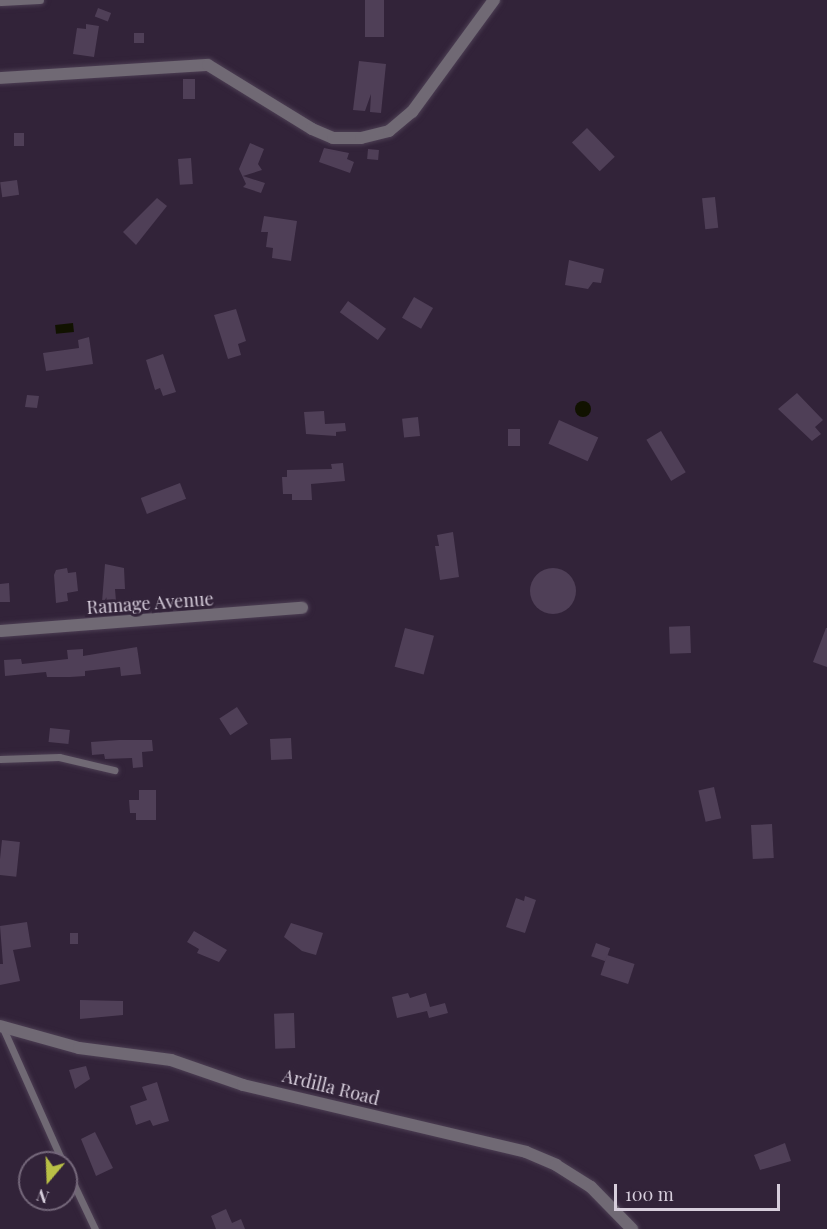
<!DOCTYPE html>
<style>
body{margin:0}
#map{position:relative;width:827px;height:1229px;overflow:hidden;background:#322339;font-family:"Playfair Display",serif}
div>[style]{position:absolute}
.water>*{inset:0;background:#111200;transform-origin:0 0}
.round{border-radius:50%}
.building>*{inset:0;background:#4f3f57;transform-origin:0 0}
.roads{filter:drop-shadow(0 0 2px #4c3e53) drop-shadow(0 0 2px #4c3e53)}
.service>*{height:7px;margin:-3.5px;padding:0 3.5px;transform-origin:3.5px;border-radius:3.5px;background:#706974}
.minor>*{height:12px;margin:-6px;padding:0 6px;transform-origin:6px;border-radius:6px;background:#706974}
span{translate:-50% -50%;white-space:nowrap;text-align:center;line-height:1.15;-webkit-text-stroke:6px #322339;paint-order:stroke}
.street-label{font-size:18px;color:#d7cedc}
.north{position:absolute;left:18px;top:1151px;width:60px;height:60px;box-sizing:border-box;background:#322339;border:2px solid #74677a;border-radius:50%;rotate:199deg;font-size:16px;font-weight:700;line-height:24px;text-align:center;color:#d7cedc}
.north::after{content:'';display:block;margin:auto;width:21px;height:27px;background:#b9c046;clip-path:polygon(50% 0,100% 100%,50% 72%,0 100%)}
.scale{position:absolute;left:614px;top:1184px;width:166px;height:27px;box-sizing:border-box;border:3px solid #d7cedc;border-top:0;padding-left:8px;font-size:18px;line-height:21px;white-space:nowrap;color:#d7cedc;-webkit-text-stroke:4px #322339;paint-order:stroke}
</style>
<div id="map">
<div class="water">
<i style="left:73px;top:323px;width:9px;height:18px;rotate:84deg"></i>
<i class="round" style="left:575px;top:401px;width:16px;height:16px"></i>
</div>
<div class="building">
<i style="left:365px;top:0;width:19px;height:37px"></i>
<i style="left:98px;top:8px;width:14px;height:9px;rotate:21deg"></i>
<i style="clip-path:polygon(86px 24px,99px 26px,94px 57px,73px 54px,77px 28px,86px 29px)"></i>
<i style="left:134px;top:33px;width:10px;height:10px"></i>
<i style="clip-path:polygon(359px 61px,386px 64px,381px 113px,370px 112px,371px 94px,365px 111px,353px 110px)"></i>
<i style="left:183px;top:79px;width:12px;height:20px"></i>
<i style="left:587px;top:128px;width:40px;height:21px;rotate:46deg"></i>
<i style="left:14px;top:133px;width:10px;height:13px"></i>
<i style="clip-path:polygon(250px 143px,264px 149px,258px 164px,262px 170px,243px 176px,265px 183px,261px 193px,243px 187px,246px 184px,239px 169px)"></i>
<i style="clip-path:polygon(324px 148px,349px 153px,347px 159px,354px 162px,350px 173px,319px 162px)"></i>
<i style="left:368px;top:149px;width:11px;height:10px;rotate:5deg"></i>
<i style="left:191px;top:158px;width:26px;height:13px;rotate:86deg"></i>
<i style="left:17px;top:180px;width:15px;height:17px;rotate:82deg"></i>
<i style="left:715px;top:197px;width:31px;height:13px;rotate:84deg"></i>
<i style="clip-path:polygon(157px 198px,167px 206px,136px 245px,123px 232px)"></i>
<i style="clip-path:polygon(264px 216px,297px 221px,291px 261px,272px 258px,273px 248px,266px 247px,268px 232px,261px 232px)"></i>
<i style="clip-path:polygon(569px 260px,604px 269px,601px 283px,593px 282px,588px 289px,565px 285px)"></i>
<i style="left:414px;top:297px;width:22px;height:24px;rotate:30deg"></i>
<i style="left:348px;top:301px;width:47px;height:14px;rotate:36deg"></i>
<i style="clip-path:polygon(236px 309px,246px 341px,238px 344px,241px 355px,228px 359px,214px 315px)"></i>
<i style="clip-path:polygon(89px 337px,93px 364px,46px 371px,43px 353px,79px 348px,78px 340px)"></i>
<i style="clip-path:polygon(163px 354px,176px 392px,163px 396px,160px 388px,155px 390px,146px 360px)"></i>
<i style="clip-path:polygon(797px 393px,823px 420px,815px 427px,821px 434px,812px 441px,778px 409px)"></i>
<i style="clip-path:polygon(27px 395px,39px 396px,37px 408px,25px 407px)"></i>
<i style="clip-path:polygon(324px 411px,325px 424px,345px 423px,346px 431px,336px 432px,336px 436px,306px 434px,304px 412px)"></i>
<i style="left:418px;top:417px;width:19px;height:16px;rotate:84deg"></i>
<i style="left:559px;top:420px;width:43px;height:26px;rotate:24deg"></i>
<i style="left:508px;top:429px;width:12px;height:17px"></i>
<i style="left:661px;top:431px;width:48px;height:17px;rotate:59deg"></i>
<i style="clip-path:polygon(343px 463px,345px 481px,311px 484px,312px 500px,292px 500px,292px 494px,283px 494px,282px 477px,287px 477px,287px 470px,332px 469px,331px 464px)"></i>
<i style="left:180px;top:483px;width:17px;height:42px;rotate:69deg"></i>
<i style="clip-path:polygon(453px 532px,459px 577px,440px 580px,435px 546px,439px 546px,437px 535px)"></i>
<i style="clip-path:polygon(105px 564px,124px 568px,125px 589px,115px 589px,116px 601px,102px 602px)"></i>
<i style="clip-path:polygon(67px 568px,68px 573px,76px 572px,78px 591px,67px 593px,68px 601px,56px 603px,54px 575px,56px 570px)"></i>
<i class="round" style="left:530px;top:568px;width:46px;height:46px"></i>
<i style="clip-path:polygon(9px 583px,10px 602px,0 602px,0 584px)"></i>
<i style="left:690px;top:626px;width:27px;height:21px;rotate:88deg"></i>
<i style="left:405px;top:628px;width:30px;height:40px;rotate:15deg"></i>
<i style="clip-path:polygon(826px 628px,827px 628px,827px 667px,813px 662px)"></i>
<i style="clip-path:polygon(137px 647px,141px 674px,121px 676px,120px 667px,85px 671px,85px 676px,70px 677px,47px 677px,46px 672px,5px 676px,4px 660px,21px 659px,22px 664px,68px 659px,67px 650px,83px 649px,83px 656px)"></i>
<i style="left:237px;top:707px;width:20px;height:21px;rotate:57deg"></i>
<i style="left:50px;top:728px;width:20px;height:14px;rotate:6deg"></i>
<i style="left:291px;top:738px;width:21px;height:21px;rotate:87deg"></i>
<i style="clip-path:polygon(119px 740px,152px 740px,153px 751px,142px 752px,143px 767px,133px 768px,132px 758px,105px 759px,104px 754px,92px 755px,91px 742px)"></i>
<i style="left:714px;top:787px;width:32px;height:16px;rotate:77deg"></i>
<i style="clip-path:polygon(139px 790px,156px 790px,156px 820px,136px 820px,136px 813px,130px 813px,129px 800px,139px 800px)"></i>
<i style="left:772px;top:824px;width:34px;height:21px;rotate:87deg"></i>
<i style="left:2px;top:840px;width:18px;height:35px;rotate:6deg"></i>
<i style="clip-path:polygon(525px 896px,536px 900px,525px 933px,506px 927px,516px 898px,524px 901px)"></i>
<i style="clip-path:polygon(27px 922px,31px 947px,13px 950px,20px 981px,0 985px,0 964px,3px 964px,0 926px)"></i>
<i style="clip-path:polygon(291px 923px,323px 933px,316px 955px,302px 951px,284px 937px)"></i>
<i style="clip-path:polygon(194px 931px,227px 950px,219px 962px,197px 953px,199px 949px,187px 942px)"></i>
<i style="left:70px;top:933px;width:8px;height:11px"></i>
<i style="left:596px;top:943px;width:15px;height:14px;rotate:20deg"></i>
<i style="left:607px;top:955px;width:29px;height:21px;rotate:18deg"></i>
<i style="clip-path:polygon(408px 993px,410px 998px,426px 993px,430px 1007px,445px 1003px,448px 1013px,429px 1018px,427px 1011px,397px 1018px,392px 997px)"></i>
<i style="clip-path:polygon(80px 1000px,123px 1001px,123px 1015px,80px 1019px)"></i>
<i style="left:294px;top:1013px;width:35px;height:20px;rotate:88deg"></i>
<i style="clip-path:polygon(86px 1066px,90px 1079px,75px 1089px,69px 1070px)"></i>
<i style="clip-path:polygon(157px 1082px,169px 1121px,153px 1126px,150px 1120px,136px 1125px,130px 1106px,147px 1100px,142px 1087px)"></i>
<i style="clip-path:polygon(95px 1132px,113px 1168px,96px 1176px,81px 1139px)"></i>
<i style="clip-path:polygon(785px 1143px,791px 1161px,760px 1170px,754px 1155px)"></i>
<i style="clip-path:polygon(226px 1209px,232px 1223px,241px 1219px,245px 1229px,216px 1229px,211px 1216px)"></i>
</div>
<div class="roads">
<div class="service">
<i style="left:0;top:2px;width:40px;rotate:-2.9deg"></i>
<i style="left:0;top:759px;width:59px;rotate:-1.9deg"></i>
<i style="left:59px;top:757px;width:57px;rotate:13.3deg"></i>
<i style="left:2px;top:1026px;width:150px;rotate:66deg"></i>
<i style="left:66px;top:1168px;width:68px;rotate:64.6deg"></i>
</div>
<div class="minor">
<i style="left:0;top:78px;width:208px;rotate:-3.6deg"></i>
<i style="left:208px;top:65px;width:122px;rotate:31.6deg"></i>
<i style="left:312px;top:129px;width:23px;rotate:23deg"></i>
<i style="left:333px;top:138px;width:28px"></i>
<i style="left:361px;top:138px;width:29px;rotate:-14deg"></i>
<i style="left:389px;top:131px;width:30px;rotate:-40deg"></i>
<i style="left:412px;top:112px;width:139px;rotate:-53.8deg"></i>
<i style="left:0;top:631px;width:303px;rotate:-4.4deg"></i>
<i style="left:0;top:1026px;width:82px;rotate:15.6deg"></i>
<i style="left:79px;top:1048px;width:93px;rotate:7.4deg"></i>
<i style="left:171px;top:1060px;width:76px;rotate:19.1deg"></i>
<i style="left:243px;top:1085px;width:291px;rotate:13.3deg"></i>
<i style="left:526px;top:1152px;width:33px;rotate:23deg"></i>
<i style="left:556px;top:1165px;width:41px;rotate:32.2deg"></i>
<i style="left:591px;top:1187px;width:59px;rotate:45.7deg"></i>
</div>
</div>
<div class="street-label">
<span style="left:150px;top:603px;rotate:-4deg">Ramage Avenue</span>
<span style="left:331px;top:1087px;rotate:14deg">Ardilla Road</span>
</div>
<div class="north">N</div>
<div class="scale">100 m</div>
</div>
